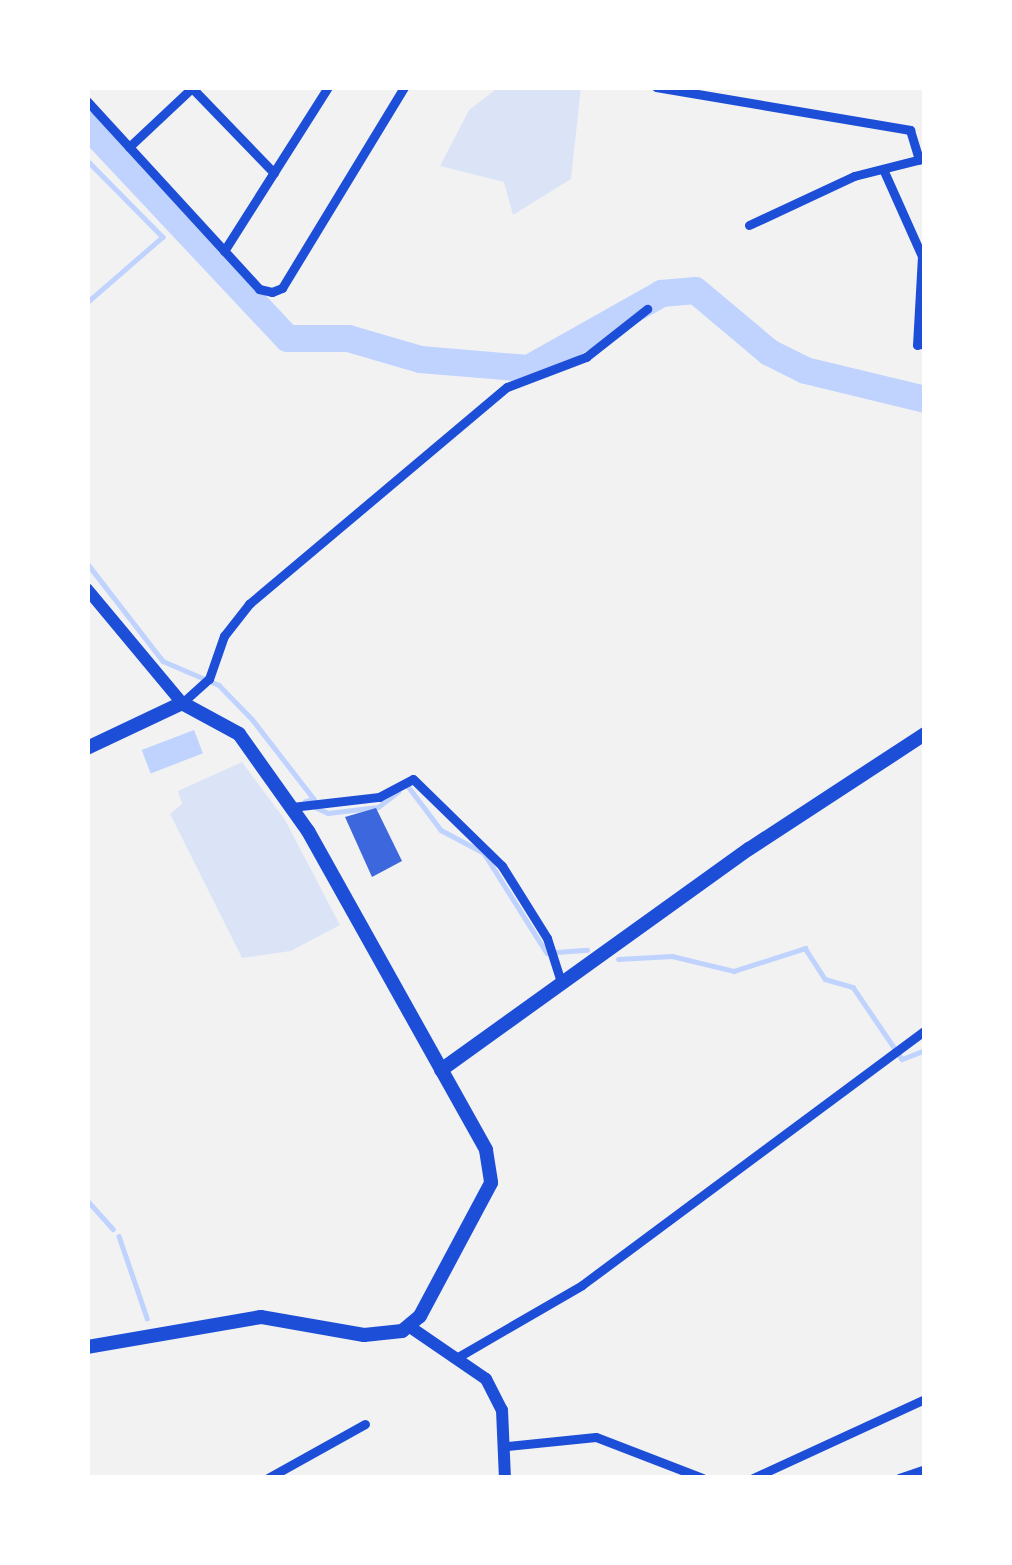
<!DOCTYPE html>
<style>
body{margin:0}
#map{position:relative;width:1012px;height:1565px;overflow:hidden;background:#f2f2f2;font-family:Mulish,sans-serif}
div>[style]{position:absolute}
.green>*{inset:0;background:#dbe4f7}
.water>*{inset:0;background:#bfd3fe;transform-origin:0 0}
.stream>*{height:4.5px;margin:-2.25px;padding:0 2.25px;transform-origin:2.25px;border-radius:2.25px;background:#bfd3fe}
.river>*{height:27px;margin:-13.5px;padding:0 13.5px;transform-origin:13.5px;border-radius:13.5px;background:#bfd3fe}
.building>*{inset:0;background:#3d67dc}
.minor>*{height:9px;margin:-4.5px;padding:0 4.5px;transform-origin:4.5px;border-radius:4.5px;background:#1d4ed8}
.tertiary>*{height:12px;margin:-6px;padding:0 6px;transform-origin:6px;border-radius:6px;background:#1d4ed8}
.secondary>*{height:14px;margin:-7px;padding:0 7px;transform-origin:7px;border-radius:7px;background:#1d4ed8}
span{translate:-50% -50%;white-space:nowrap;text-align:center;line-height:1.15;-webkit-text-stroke:10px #fff;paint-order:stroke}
.frame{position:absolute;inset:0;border:90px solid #fff;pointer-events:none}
</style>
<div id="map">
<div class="green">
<i style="clip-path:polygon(499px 87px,581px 87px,571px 179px,513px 215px,504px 182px,440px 166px,469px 110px)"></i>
<i style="clip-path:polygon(242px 762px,285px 820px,340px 925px,291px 951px,242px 958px,170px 814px,182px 804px,178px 791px)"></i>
</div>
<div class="water">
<i style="left:194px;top:730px;width:25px;height:56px;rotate:69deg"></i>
</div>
<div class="stream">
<i style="left:87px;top:160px;width:108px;rotate:45.4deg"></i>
<i style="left:163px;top:237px;width:101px;rotate:139deg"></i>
<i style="left:87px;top:563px;width:124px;rotate:52.2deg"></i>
<i style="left:163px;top:661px;width:61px;rotate:23.2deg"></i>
<i style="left:219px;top:685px;width:47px;rotate:45.9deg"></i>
<i style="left:252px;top:719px;width:101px;rotate:52.2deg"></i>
<i style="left:314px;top:799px;width:9px;rotate:162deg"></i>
<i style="left:408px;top:786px;width:55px;rotate:53.1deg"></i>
<i style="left:441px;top:830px;width:49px;rotate:28.1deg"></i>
<i style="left:484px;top:853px;width:118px;rotate:57.8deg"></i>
<i style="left:315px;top:807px;width:14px;rotate:25deg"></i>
<i style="left:328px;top:813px;width:50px;rotate:-6.8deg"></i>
<i style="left:378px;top:807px;width:25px;rotate:-37deg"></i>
<i style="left:556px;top:952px;width:31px;rotate:-4deg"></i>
<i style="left:618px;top:959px;width:54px;rotate:-3.2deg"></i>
<i style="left:672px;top:956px;width:64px;rotate:13.6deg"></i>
<i style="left:734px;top:971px;width:75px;rotate:-17.9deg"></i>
<i style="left:805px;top:948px;width:37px;rotate:57deg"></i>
<i style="left:825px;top:979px;width:29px;rotate:16deg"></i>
<i style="left:853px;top:987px;width:87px;rotate:55.8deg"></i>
<i style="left:902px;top:1059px;width:25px;rotate:-21deg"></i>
<i style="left:87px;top:1200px;width:39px;rotate:48deg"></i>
<i style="left:119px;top:1236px;width:87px;rotate:71.1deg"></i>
</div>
<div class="river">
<i style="left:87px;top:125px;width:292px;rotate:46.8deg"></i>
<i style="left:287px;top:338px;width:61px"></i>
<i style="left:348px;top:338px;width:75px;rotate:16.3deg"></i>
<i style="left:420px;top:359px;width:108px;rotate:4.8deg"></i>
<i style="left:528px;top:368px;width:153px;rotate:-29.4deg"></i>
<i style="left:661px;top:293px;width:34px;rotate:-5deg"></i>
<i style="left:695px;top:290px;width:97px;rotate:40deg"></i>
<i style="left:769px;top:352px;width:40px;rotate:26.6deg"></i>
<i style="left:805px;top:370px;width:123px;rotate:13.6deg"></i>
</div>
<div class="building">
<i style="clip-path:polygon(376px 808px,402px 861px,372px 877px,345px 817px)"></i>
</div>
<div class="minor">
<i style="left:656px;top:87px;width:258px;rotate:9.6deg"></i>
<i style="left:910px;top:130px;width:31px;rotate:73deg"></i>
<i style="left:192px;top:88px;width:118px;rotate:46deg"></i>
<i style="left:87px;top:101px;width:255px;rotate:47.5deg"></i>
<i style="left:259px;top:289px;width:13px;rotate:13deg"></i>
<i style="left:272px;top:292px;width:11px;rotate:-22deg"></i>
<i style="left:282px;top:288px;width:235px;rotate:-58.7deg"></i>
<i style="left:129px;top:147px;width:88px;rotate:-43.2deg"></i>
<i style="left:883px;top:169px;width:95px;rotate:65.9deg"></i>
<i style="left:922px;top:256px;width:89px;rotate:93.2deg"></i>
<i style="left:917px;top:345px;width:8px;rotate:-14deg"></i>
<i style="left:749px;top:225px;width:116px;rotate:-25deg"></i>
<i style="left:854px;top:176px;width:73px;rotate:-14.2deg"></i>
<i style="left:224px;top:251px;width:194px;rotate:-57.6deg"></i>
<i style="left:182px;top:703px;width:36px;rotate:-42deg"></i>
<i style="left:209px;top:679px;width:46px;rotate:-70.8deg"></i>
<i style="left:224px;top:636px;width:41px;rotate:-52deg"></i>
<i style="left:249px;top:604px;width:337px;rotate:-40.1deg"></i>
<i style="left:507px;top:387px;width:85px;rotate:-20.8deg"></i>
<i style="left:586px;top:357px;width:78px;rotate:-38.2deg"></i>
<i style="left:292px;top:807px;width:88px;rotate:-6.6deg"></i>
<i style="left:379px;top:797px;width:38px;rotate:-28deg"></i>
<i style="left:413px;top:779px;width:124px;rotate:44.3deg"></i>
<i style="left:502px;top:866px;width:85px;rotate:58deg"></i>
<i style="left:547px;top:938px;width:49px;rotate:72.3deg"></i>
<i style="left:458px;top:1357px;width:143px;rotate:-30.1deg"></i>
<i style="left:582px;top:1285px;width:427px;rotate:-36.6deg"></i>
<i style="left:507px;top:1446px;width:89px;rotate:-5.8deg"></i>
<i style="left:596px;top:1437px;width:114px;rotate:21.1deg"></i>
<i style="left:268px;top:1478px;width:111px;rotate:-29.1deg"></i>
<i style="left:753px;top:1478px;width:189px;rotate:-24.7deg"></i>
<i style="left:899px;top:1478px;width:28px;rotate:-19deg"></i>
</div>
<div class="tertiary">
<i style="left:87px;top:589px;width:148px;rotate:50.2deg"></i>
<i style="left:410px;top:1327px;width:92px;rotate:34.4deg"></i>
<i style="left:486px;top:1379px;width:35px;rotate:63deg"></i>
<i style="left:502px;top:1410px;width:68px;rotate:87.5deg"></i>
</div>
<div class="secondary">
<i style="left:87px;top:748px;width:105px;rotate:-25.3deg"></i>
<i style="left:182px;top:703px;width:65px;rotate:28.5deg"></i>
<i style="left:239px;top:734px;width:119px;rotate:54.6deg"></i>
<i style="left:308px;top:831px;width:365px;rotate:60.8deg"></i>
<i style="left:486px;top:1150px;width:33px;rotate:81deg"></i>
<i style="left:491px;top:1183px;width:151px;rotate:118.1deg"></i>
<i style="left:420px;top:1316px;width:23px;rotate:140deg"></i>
<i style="left:402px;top:1331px;width:38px;rotate:174deg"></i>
<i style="left:364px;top:1335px;width:105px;rotate:-170.1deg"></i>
<i style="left:261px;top:1317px;width:177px;rotate:170.2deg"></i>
<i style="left:441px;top:1070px;width:379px;rotate:-35.7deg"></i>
<i style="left:749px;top:849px;width:210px;rotate:-33.2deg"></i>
</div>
<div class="frame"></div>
</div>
